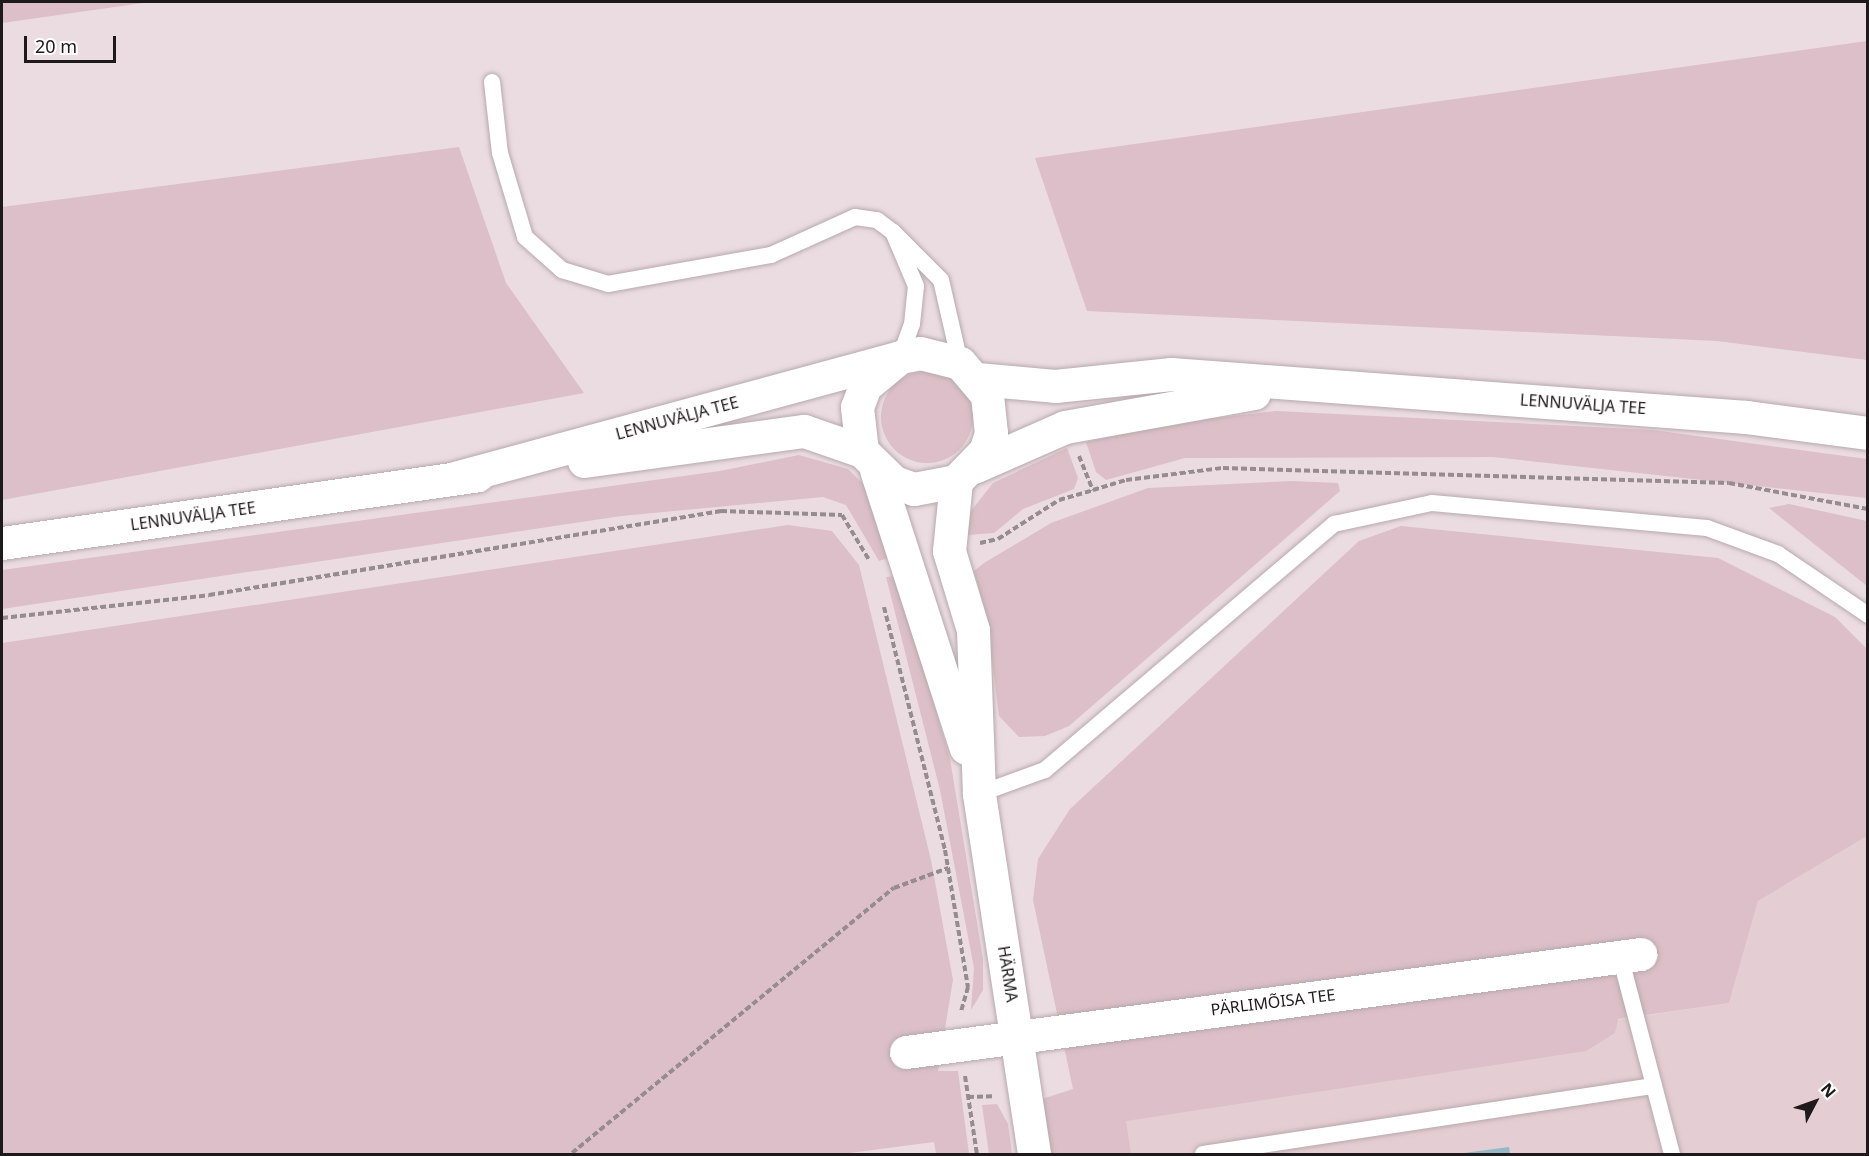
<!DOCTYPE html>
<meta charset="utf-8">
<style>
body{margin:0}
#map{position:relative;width:1869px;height:1156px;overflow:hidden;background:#ebdce1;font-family:"Noto Sans",sans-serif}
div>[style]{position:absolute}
.built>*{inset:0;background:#e5cdd4}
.green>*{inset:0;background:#dcbfc8}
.round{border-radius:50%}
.building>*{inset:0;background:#95b8c7}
.path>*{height:4px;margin-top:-2px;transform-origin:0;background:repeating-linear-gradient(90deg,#968b8f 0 6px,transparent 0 9px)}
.roads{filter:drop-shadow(0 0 2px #b7a9ad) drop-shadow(0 0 2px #b7a9ad)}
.lane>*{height:16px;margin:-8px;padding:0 8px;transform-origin:8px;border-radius:8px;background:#fff}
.street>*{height:33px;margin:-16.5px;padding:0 16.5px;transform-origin:16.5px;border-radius:16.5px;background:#fff}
.secondary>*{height:33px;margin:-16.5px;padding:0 16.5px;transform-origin:16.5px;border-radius:16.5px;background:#fff}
span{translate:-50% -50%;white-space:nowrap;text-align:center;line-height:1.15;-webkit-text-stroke:5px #fff;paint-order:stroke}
.street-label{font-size:16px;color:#1e191b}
.frame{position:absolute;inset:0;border:3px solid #1e191b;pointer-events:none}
.north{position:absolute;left:1785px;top:1072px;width:60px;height:60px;-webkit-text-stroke:4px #fff;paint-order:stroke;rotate:49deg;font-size:16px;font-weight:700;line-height:24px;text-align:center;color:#1e191b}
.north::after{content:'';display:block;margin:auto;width:21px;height:27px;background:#1e191b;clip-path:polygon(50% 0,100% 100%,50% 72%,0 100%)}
.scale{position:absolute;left:24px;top:36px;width:92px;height:27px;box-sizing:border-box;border:3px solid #1e191b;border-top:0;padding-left:8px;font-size:18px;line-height:21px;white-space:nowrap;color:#1e191b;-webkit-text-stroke:4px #fff;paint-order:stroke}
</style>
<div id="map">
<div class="built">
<i style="clip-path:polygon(1867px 836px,1867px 1154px,1084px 1154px,1076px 1101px,1729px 1003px,1758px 901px)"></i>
</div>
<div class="green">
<i style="clip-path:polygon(2px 2px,150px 2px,2px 23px)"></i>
<i style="clip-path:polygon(1867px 41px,1867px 360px,1717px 341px,1087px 311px,1035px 158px)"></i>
<i style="clip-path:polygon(459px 147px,506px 283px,584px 393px,2px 500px,2px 207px)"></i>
<i class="round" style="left:881px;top:371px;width:92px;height:92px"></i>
<i style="clip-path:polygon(1276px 411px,1653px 430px,1867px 459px,1867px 498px,1493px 457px,1185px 458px,1106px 480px,1096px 472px,1086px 442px,1172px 423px)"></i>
<i style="clip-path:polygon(1067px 448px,1078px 478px,1074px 489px,1023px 509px,994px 533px,967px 535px,971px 511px,993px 483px)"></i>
<i style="clip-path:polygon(799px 455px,848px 469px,873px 494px,894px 556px,879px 561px,846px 505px,823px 497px,621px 516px,2px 609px,2px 570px,720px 471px)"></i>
<i style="clip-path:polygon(1292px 481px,1338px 483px,1340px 491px,1069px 726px,1045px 736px,1019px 737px,999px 716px,987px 620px,974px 571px,984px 563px,1051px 523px,1148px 488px)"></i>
<i style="clip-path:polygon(1789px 504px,1867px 521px,1867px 586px,1769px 508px)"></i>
<i style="clip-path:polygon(788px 525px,832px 531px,859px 565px,931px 860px,953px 980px,938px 1071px,958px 1071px,969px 1154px,936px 1154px,934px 1142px,842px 1154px,2px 1154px,2px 643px)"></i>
<i style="clip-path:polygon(1401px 526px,1718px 558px,1835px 617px,1867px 649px,1867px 836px,1758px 901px,1729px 1003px,1618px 1019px,1615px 1033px,1586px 1051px,1126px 1121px,1131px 1154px,1050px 1154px,1042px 1099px,1073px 1089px,1033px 900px,1038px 859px,1070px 809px,1359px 541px)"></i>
<i style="clip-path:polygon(897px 576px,950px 759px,983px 959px,983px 990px,971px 1010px,974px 968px,940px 790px,886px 577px)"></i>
<i style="clip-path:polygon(997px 1104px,1008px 1124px,1012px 1154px,989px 1154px,982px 1105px)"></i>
</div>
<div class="building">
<i style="clip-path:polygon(1509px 1147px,1510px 1154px,1464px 1154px,1464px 1153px)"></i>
</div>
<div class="path">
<i style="left:1079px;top:456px;width:37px;rotate:68deg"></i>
<i style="left:980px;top:543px;width:18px;rotate:-13deg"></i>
<i style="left:998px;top:539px;width:72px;rotate:-32.6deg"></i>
<i style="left:1059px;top:500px;width:35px;rotate:-16deg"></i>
<i style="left:1093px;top:490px;width:34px;rotate:-17deg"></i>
<i style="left:1126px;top:480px;width:98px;rotate:-7.1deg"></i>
<i style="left:1223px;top:468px;width:506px;rotate:1.7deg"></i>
<i style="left:1729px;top:483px;width:141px;rotate:10.6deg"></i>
<i style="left:884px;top:607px;width:251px;rotate:75.9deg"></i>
<i style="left:945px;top:850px;width:139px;rotate:80.5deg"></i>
<i style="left:968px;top:987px;width:26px;rotate:106deg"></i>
<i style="left:2px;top:618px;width:208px;rotate:-6.3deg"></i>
<i style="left:209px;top:595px;width:519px;rotate:-9.32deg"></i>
<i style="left:721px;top:511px;width:121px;rotate:1.9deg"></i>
<i style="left:842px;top:515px;width:52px;rotate:59deg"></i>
<i style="left:965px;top:1076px;width:79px;rotate:81.3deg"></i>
<i style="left:968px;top:1097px;width:25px;rotate:-2deg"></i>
<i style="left:572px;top:1153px;width:417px;rotate:-39.5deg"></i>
<i style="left:894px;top:888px;width:58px;rotate:-20.3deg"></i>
</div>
<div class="roads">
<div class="lane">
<i style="left:492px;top:82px;width:71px;rotate:83.6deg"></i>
<i style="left:500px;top:153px;width:88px;rotate:73.4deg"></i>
<i style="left:525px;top:237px;width:50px;rotate:41.7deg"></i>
<i style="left:562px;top:270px;width:48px;rotate:16.9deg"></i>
<i style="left:608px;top:284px;width:166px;rotate:-10.1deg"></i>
<i style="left:771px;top:255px;width:92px;rotate:-24.3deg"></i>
<i style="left:855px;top:217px;width:22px;rotate:8deg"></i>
<i style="left:877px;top:220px;width:20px;rotate:37deg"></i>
<i style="left:900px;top:357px;width:35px;rotate:-70deg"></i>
<i style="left:912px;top:324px;width:38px;rotate:-84deg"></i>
<i style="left:916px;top:286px;width:59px;rotate:-113.1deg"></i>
<i style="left:893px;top:232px;width:68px;rotate:45deg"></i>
<i style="left:941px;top:280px;width:85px;rotate:77.1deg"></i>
<i style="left:979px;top:794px;width:70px;rotate:-20deg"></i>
<i style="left:1045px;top:770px;width:380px;rotate:-40.4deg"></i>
<i style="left:1334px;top:524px;width:100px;rotate:-12.1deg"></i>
<i style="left:1432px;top:503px;width:276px;rotate:5.2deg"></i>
<i style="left:1707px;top:528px;width:76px;rotate:20.1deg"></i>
<i style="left:1778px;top:554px;width:109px;rotate:34.1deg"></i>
<i style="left:1620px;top:956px;width:205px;rotate:75.3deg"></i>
<i style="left:1203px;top:1154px;width:456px;rotate:-8.6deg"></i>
</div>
<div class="street">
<i style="left:876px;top:470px;width:292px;rotate:72.1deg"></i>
<i style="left:956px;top:481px;width:70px;rotate:95.7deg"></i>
<i style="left:949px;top:551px;width:83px;rotate:73.1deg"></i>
<i style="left:973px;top:630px;width:164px;rotate:87.9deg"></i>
<i style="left:979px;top:794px;width:364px;rotate:81.3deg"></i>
<i style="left:906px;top:1052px;width:741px;rotate:-7.6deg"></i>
</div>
<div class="secondary">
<i style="left:977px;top:379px;width:78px;rotate:5.1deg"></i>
<i style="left:1055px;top:386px;width:117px;rotate:-5.9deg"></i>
<i style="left:1171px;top:374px;width:577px;rotate:4.28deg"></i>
<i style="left:1746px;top:417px;width:123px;rotate:7.5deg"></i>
<i style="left:584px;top:461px;width:222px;rotate:-7.8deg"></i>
<i style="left:804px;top:431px;width:61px;rotate:19deg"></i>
<i style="left:974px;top:467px;width:99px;rotate:-23.7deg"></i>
<i style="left:1065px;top:427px;width:192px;rotate:-10.2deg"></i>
<i style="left:455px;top:478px;width:461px;rotate:-15.2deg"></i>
<i style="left:900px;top:357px;width:20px;rotate:-11deg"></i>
<i style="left:920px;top:353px;width:41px;rotate:14deg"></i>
<i style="left:960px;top:363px;width:42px;rotate:49.8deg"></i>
<i style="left:987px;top:395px;width:38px;rotate:84deg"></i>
<i style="left:991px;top:433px;width:19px;rotate:108deg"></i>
<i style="left:985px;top:451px;width:42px;rotate:134deg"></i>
<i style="left:956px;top:481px;width:43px;rotate:169.2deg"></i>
<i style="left:914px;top:489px;width:21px;rotate:-161deg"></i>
<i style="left:894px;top:482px;width:45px;rotate:-135.9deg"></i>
<i style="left:862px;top:451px;width:44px;rotate:-96.5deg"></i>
<i style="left:857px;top:407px;width:22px;rotate:-69deg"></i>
<i style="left:865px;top:386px;width:45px;rotate:-39.6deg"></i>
<i style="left:2px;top:543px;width:480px;rotate:-8.1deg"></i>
</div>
</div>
<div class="street-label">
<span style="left:1583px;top:404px;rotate:4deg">LENNUVÄLJA TEE</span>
<span style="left:677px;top:418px;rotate:-15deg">LENNUVÄLJA TEE</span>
<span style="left:193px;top:516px;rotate:-8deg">LENNUVÄLJA TEE</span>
<span style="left:1008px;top:974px;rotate:81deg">HÄRMA</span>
<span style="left:1273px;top:1002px;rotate:-7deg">PÄRLIMÕISA TEE</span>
</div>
<div class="frame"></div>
<div class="north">N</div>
<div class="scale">20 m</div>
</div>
